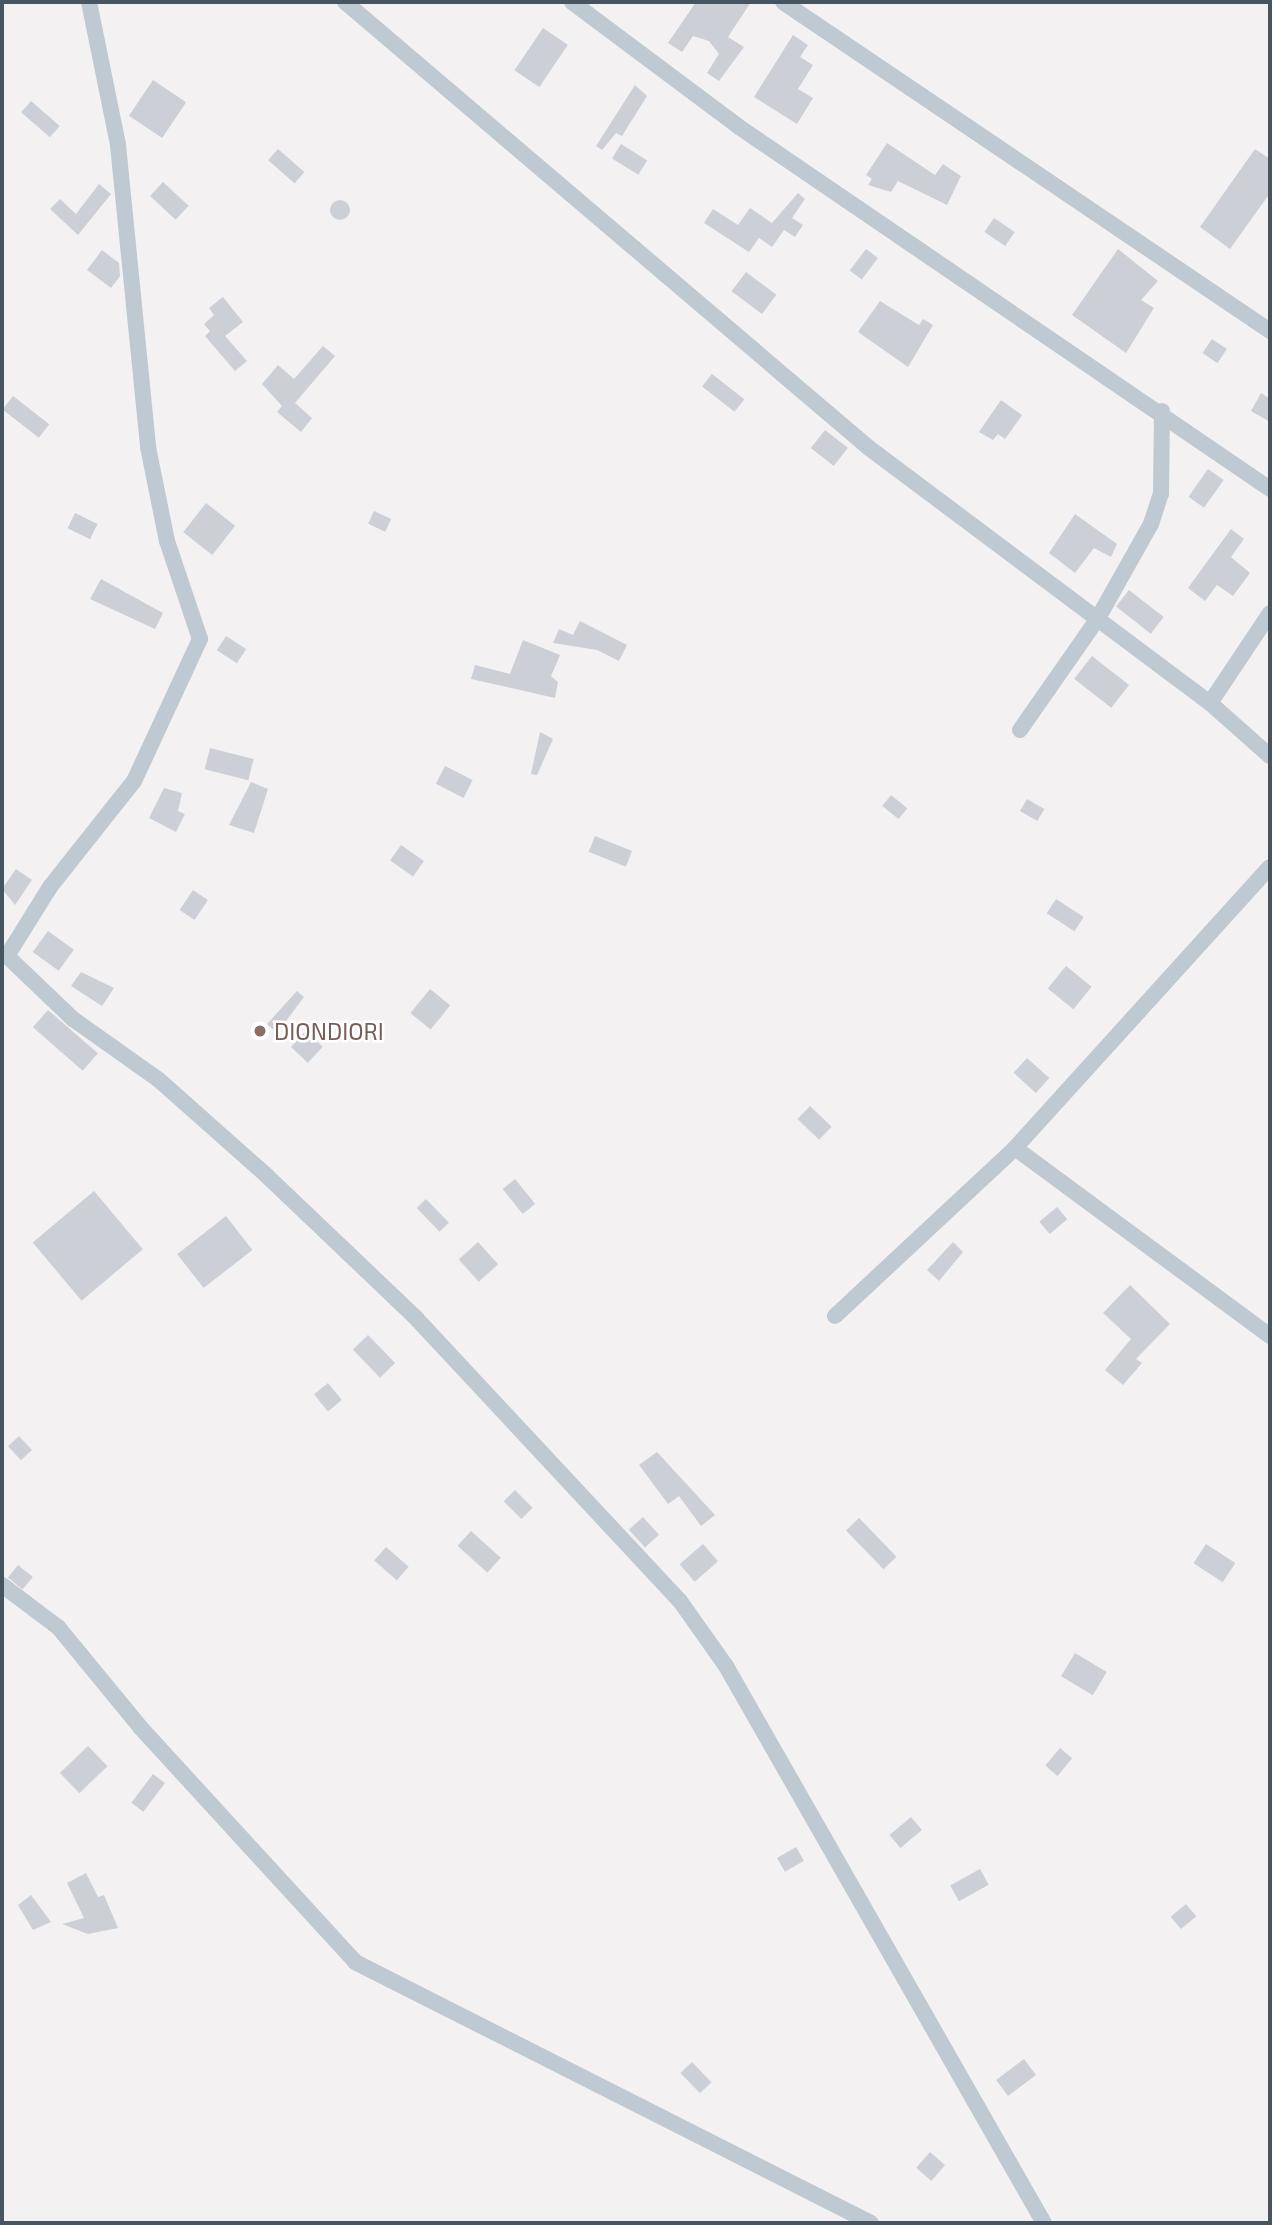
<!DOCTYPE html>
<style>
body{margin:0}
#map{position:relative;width:1272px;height:2225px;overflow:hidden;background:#f3f1f1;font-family:"Exo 2",sans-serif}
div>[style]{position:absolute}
.building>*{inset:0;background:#ccd0d6;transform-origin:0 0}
.round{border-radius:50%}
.street>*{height:16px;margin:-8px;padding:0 8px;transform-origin:8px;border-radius:8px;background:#bec9d1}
.dots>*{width:19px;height:19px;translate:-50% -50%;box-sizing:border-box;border:4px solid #fff;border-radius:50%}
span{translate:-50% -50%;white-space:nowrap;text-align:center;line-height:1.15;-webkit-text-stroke:5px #fff;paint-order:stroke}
.education-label{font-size:23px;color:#785e54}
.left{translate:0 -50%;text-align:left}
.frame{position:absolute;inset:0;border:4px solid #475560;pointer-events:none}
</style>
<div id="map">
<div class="building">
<i style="clip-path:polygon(696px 2px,751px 2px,728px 37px,744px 47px,719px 81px,707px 73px,719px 54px,709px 41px,693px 36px,682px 52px,668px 43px)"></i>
<i style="left:543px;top:28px;width:30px;height:51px;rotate:34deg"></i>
<i style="clip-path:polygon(793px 35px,808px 45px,800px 57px,813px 65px,798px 89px,813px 98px,797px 124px,754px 97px)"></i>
<i style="left:153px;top:80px;width:40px;height:43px;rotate:34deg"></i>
<i style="clip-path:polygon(635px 85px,647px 96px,622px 136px,616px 133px,602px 150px,596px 146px)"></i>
<i style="left:31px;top:101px;width:38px;height:15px;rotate:41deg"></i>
<i style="clip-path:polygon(887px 143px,935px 175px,943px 164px,961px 176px,947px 205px,898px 181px,891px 192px,868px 185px,872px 179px,866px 175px)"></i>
<i style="left:621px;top:144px;width:31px;height:17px;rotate:32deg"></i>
<i style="left:278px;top:149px;width:35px;height:15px;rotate:41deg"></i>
<i style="clip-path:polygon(1255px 149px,1270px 159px,1270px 193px,1230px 249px,1200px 227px)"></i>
<i style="left:163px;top:182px;width:35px;height:19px;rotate:43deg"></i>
<i style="clip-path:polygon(99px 184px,111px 194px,78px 235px,50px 209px,60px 199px,76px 214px)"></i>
<i style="clip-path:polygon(798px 193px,805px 199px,792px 218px,803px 225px,795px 237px,784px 230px,772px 247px,759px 238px,749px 252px,704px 223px,713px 209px,738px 225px,750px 208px,772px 223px)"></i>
<i class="round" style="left:330px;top:200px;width:20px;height:20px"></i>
<i style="left:994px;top:218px;width:25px;height:17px;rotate:34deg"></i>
<i style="left:866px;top:249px;width:15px;height:27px;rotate:37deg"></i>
<i style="clip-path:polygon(1118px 249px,1158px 281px,1141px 300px,1154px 308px,1126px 353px,1072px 315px)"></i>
<i style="clip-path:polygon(102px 250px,119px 263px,120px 276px,111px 288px,87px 270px)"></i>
<i style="left:746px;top:272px;width:38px;height:24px;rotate:37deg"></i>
<i style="clip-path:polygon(223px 297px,243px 322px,225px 336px,247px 361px,235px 371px,205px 336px,210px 331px,204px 324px,214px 315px,209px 308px)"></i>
<i style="clip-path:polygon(880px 301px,919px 325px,923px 319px,933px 325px,908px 367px,858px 332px)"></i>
<i style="left:1212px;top:339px;width:18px;height:17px;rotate:34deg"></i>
<i style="clip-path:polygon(323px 346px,335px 356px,295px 403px,312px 418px,301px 432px,277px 412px,282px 406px,262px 384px,278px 365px,294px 379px)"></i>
<i style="left:712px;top:374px;width:41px;height:16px;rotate:38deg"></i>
<i style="clip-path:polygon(1261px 393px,1270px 399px,1270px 422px,1251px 411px)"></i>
<i style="left:13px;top:396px;width:46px;height:17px;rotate:38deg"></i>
<i style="clip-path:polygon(1001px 400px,1022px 415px,1005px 439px,998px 434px,993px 440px,979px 432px)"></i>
<i style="left:825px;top:430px;width:29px;height:23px;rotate:38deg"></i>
<i style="left:1208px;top:469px;width:19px;height:34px;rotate:35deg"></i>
<i style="left:206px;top:503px;width:37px;height:37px;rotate:38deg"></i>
<i style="left:374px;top:511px;width:19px;height:14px;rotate:25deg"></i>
<i style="left:75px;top:513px;width:25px;height:17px;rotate:26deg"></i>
<i style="clip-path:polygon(1075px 514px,1117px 544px,1111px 557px,1094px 548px,1075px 573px,1049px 553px)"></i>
<i style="clip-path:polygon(1231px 529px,1244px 539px,1231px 557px,1250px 573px,1233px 596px,1217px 585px,1205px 601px,1188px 588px)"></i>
<i style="clip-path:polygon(101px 579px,163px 613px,155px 629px,90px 599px)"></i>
<i style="left:1129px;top:590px;width:44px;height:21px;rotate:38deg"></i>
<i style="clip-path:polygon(580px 621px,627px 645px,619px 661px,597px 650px,553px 643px,559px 629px,573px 635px)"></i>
<i style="left:226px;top:636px;width:24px;height:17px;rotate:33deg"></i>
<i style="clip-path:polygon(523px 640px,560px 655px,551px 676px,558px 682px,555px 698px,471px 679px,475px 665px,510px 674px)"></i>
<i style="left:1092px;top:656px;width:47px;height:29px;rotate:38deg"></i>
<i style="clip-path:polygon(540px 732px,553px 739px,537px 775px,531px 774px)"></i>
<i style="left:210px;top:748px;width:45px;height:22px;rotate:14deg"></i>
<i style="left:445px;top:766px;width:31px;height:20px;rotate:27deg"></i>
<i style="clip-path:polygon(251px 782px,268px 789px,254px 833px,229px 825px)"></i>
<i style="clip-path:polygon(164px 788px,182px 793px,178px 811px,185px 814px,176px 832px,149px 818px)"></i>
<i style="left:891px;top:795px;width:21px;height:14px;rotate:39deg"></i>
<i style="left:1027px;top:799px;width:20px;height:14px;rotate:30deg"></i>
<i style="left:595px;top:836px;width:40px;height:17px;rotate:22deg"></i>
<i style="left:401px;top:845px;width:28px;height:19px;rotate:35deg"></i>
<i style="clip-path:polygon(16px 869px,32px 880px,15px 905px,2px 889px)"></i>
<i style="left:193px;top:890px;width:18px;height:24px;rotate:34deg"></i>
<i style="left:1056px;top:899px;width:33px;height:17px;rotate:33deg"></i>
<i style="left:48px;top:931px;width:32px;height:26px;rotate:36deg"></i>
<i style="left:1066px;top:966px;width:33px;height:29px;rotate:39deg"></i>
<i style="clip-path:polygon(81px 972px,114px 988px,102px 1006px,71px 986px)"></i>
<i style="left:430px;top:989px;width:26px;height:31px;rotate:39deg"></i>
<i style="clip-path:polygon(297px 991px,304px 997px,277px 1033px,267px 1024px)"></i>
<i style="left:48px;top:1010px;width:66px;height:23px;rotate:41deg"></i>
<i style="left:306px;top:1031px;width:23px;height:22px;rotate:43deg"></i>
<i style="left:1027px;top:1058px;width:30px;height:20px;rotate:42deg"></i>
<i style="left:810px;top:1106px;width:30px;height:18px;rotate:44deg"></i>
<i style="left:515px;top:1179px;width:32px;height:16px;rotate:51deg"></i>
<i style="left:94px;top:1191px;width:76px;height:80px;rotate:50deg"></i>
<i style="left:426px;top:1199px;width:33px;height:13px;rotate:46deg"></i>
<i style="left:1057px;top:1207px;width:16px;height:23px;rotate:50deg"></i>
<i style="left:226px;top:1216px;width:43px;height:62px;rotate:52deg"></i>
<i style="left:478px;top:1242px;width:30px;height:26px;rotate:48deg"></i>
<i style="clip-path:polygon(953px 1242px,963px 1252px,939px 1281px,927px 1270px)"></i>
<i style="clip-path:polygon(1130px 1285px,1170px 1324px,1136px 1359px,1142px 1363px,1123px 1385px,1105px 1370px,1131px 1339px,1103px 1313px)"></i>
<i style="left:368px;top:1335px;width:39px;height:21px;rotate:46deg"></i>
<i style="left:328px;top:1383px;width:22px;height:18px;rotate:51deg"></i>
<i style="left:19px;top:1436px;width:19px;height:15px;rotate:47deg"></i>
<i style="clip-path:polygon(657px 1452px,715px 1515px,701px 1526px,679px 1496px,668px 1504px,639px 1465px)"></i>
<i style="left:515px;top:1490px;width:25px;height:16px;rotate:45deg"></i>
<i style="left:643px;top:1517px;width:24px;height:19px;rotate:48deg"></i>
<i style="left:859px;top:1518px;width:54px;height:18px;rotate:46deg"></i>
<i style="left:471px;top:1531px;width:40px;height:20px;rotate:42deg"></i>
<i style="left:703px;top:1544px;width:23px;height:31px;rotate:49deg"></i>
<i style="left:1206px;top:1544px;width:35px;height:23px;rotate:33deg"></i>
<i style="left:386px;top:1547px;width:30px;height:18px;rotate:41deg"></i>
<i style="left:18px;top:1565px;width:19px;height:16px;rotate:39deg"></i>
<i style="left:1075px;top:1653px;width:37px;height:27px;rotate:31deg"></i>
<i style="left:88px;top:1746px;width:28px;height:39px;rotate:46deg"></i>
<i style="left:1060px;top:1748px;width:16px;height:23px;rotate:40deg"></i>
<i style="left:153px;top:1774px;width:15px;height:36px;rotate:37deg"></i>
<i style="left:911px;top:1817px;width:17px;height:28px;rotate:50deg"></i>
<i style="left:796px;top:1847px;width:16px;height:22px;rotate:60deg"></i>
<i style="left:980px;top:1869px;width:18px;height:34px;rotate:61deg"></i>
<i style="clip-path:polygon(86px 1873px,98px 1897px,104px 1895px,118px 1928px,88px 1934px,62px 1924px,84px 1918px,67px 1883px)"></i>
<i style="clip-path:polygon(31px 1895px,51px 1922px,33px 1930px,18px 1905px)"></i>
<i style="left:1186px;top:1904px;width:16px;height:20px;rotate:50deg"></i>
<i style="left:1024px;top:2059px;width:20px;height:35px;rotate:53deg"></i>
<i style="left:692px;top:2062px;width:28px;height:16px;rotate:46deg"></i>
<i style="left:930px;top:2152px;width:20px;height:21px;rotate:41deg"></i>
</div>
<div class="street">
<i style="left:89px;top:2px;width:146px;rotate:78.5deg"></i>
<i style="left:118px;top:145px;width:303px;rotate:84.3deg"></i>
<i style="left:148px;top:447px;width:96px;rotate:78.6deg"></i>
<i style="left:167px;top:541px;width:103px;rotate:71.4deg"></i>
<i style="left:200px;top:639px;width:157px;rotate:114.9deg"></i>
<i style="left:134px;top:781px;width:135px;rotate:128.4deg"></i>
<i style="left:50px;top:887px;width:81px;rotate:121.9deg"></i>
<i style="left:7px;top:956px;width:91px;rotate:43.7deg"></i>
<i style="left:73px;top:1019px;width:105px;rotate:35.3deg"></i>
<i style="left:159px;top:1080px;width:144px;rotate:41.6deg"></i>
<i style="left:267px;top:1176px;width:204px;rotate:43.6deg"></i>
<i style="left:415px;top:1317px;width:388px;rotate:47deg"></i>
<i style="left:680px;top:1601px;width:80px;rotate:54.7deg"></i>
<i style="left:726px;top:1666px;width:641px;rotate:60.28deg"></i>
<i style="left:345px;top:2px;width:688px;rotate:40.4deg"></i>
<i style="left:869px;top:448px;width:426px;rotate:36.8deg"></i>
<i style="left:1210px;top:703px;width:80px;rotate:41.5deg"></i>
<i style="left:572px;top:2px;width:209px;rotate:36.8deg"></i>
<i style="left:739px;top:127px;width:643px;rotate:34.28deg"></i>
<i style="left:783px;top:2px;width:588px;rotate:34.04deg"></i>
<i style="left:1210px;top:703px;width:108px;rotate:-56.3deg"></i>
<i style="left:1020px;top:730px;width:136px;rotate:-55.1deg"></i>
<i style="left:1098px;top:618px;width:108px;rotate:-60.6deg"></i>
<i style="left:1151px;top:524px;width:32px;rotate:-72deg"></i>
<i style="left:1161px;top:494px;width:83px;rotate:-89.3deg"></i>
<i style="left:1015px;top:1148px;width:317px;rotate:36.4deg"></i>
<i style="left:835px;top:1316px;width:246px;rotate:-43deg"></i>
<i style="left:1015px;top:1148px;width:379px;rotate:-47.8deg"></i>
<i style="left:2px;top:1585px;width:70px;rotate:36.9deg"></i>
<i style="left:58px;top:1627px;width:129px;rotate:50.6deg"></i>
<i style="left:140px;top:1727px;width:319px;rotate:47.5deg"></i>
<i style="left:355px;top:1962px;width:578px;rotate:26.83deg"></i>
</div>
<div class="dots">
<i style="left:260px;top:1031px;background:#8d6e63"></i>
</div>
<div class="education-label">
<span class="left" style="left:274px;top:1031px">DIONDIORI</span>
</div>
<div class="frame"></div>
</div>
